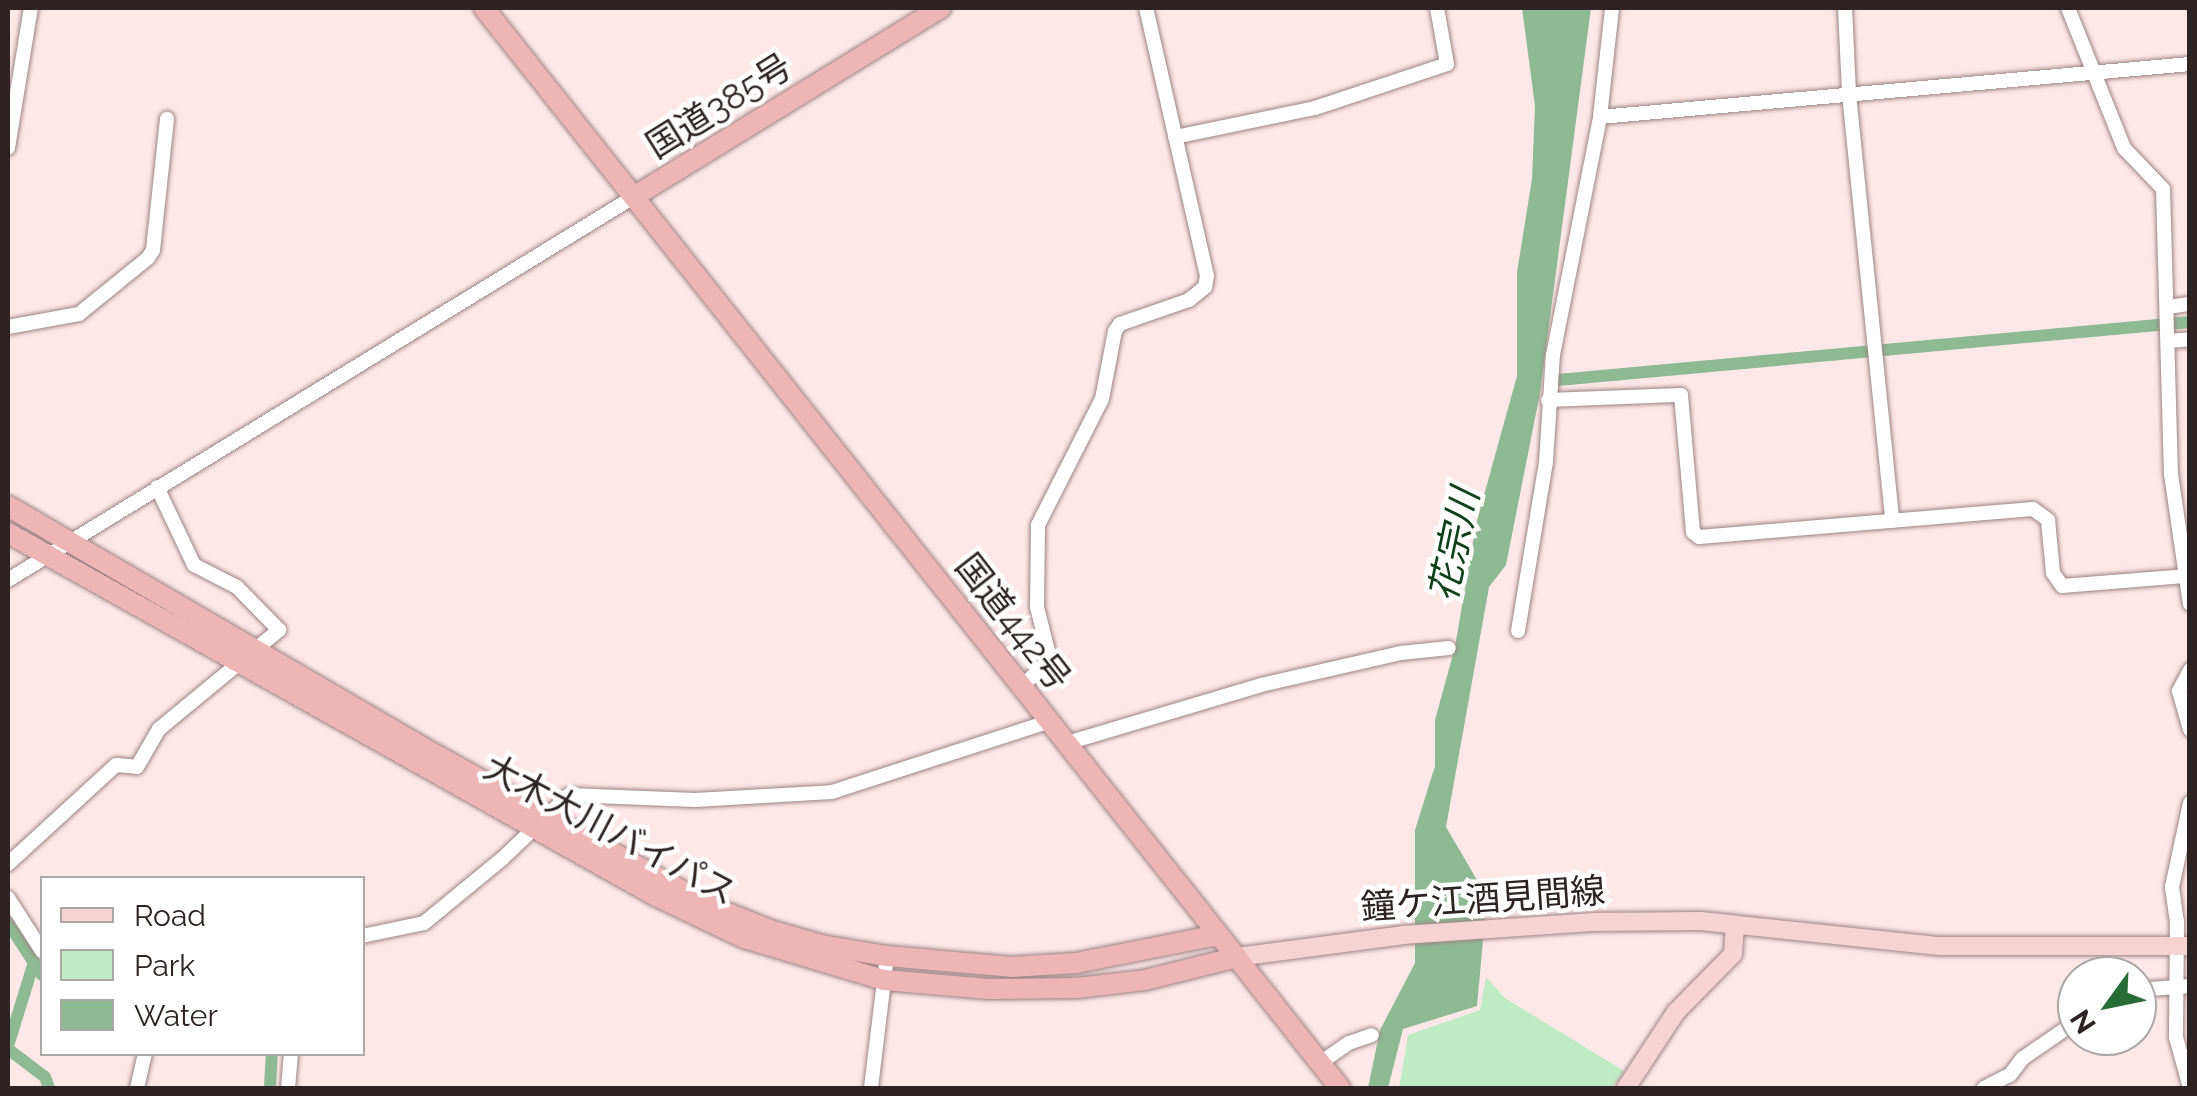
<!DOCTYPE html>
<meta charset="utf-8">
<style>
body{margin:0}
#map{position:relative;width:2197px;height:1096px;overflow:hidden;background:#fde7e7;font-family:Raleway,"Noto Sans JP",sans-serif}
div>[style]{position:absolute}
.green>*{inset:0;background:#bfebc4}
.water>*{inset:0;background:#8dba92}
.canal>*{height:12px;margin:-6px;padding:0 6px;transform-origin:6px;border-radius:6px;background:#8dba92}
.roads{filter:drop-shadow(0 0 2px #9c8484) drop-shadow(0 0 2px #9c8484)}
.minor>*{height:14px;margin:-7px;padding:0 7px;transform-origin:7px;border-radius:7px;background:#fff}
.major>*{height:18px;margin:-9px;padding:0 9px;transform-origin:9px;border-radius:9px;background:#f5d3d3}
.highway>*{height:20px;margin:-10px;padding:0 10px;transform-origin:10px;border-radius:10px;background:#eeb5b5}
span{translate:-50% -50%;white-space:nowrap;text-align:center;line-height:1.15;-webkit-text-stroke:9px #fff;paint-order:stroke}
.street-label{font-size:35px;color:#2d2323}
.water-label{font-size:38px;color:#0f411b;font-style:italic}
.frame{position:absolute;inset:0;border:10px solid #2d2323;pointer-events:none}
.legend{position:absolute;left:40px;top:876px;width:325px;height:180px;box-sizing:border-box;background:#fff;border:2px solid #aba7a7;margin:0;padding:12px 18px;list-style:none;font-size:30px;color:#2d2323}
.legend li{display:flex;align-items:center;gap:20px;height:50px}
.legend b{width:50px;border:2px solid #aba7a7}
.north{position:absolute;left:2057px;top:956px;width:100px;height:100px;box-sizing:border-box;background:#fff;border:2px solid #aba7a7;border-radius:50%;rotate:237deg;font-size:28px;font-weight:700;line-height:40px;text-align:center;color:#2d2323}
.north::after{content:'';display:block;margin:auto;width:35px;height:45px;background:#276b36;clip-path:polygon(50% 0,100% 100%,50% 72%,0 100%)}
</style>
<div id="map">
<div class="green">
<i style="clip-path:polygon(1486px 977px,1505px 998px,1624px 1071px,1612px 1088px,1399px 1088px,1408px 1035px,1480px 1010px)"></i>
</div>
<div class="water">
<i style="clip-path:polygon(1522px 8px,1591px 8px,1540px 393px,1506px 565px,1489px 587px,1446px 827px,1487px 897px,1477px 1006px,1403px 1029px,1388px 1088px,1368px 1088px,1380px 1030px,1415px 963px,1415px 830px,1435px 766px,1435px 720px,1455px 647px,1476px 524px,1517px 376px,1517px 272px,1532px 179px,1535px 106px)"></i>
</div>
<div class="canal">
<i style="left:1558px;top:380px;width:635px;rotate:-5.24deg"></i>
<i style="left:8px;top:923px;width:62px;rotate:56.8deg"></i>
<i style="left:8px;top:1046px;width:88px;rotate:-72.8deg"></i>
<i style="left:8px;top:1049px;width:46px;rotate:37.1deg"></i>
<i style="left:45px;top:1077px;width:12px;rotate:70deg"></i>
<i style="left:270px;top:1088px;width:34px;rotate:-87deg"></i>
</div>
<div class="roads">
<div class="minor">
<i style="left:1845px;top:8px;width:86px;rotate:87.3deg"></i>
<i style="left:1849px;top:94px;width:429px;rotate:84.2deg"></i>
<i style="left:2068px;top:8px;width:151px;rotate:68.2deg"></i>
<i style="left:2124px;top:148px;width:57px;rotate:46.4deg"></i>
<i style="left:2163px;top:189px;width:285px;rotate:88.4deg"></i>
<i style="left:2171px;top:474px;width:131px;rotate:81.7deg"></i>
<i style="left:1600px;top:117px;width:592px;rotate:-5.13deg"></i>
<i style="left:1175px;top:137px;width:143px;rotate:-11.7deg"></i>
<i style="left:1315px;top:108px;width:139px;rotate:-18.4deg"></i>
<i style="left:1447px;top:64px;width:57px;rotate:-100.1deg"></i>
<i style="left:8px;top:148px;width:142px;rotate:-80.7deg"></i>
<i style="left:2168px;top:307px;width:22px;rotate:-8deg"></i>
<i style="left:8px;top:327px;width:72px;rotate:-10.4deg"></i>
<i style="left:79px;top:314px;width:89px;rotate:-39.1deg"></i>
<i style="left:148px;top:258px;width:9px;rotate:-58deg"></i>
<i style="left:153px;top:250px;width:132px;rotate:-83.9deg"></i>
<i style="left:2169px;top:341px;width:21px;rotate:-5deg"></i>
<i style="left:1548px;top:400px;width:133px;rotate:-2.2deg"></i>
<i style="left:1681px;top:395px;width:138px;rotate:85deg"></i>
<i style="left:1693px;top:532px;width:8px;rotate:40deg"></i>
<i style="left:1699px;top:537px;width:335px;rotate:-4.8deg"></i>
<i style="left:2033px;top:509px;width:19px;rotate:36deg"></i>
<i style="left:2048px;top:520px;width:53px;rotate:84.6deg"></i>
<i style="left:2053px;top:573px;width:16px;rotate:55deg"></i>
<i style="left:2062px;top:586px;width:123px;rotate:-4.6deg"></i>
<i style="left:8px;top:580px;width:735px;rotate:-31.48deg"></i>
<i style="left:1518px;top:631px;width:171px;rotate:-80.6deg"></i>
<i style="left:1546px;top:462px;width:107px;rotate:-86.3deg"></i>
<i style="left:1553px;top:355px;width:243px;rotate:-78.8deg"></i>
<i style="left:1600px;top:117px;width:110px;rotate:-83.7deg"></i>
<i style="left:2190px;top:670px;width:24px;rotate:118deg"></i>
<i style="left:2179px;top:691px;width:40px;rotate:74deg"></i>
<i style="left:1021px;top:686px;width:30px;rotate:-40deg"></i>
<i style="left:1044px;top:667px;width:16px;rotate:-76deg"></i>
<i style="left:1048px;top:651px;width:45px;rotate:-104deg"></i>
<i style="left:1037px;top:607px;width:82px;rotate:-89.3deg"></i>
<i style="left:1038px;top:525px;width:141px;rotate:-63.1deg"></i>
<i style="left:1102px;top:399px;width:69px;rotate:-79.2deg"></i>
<i style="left:1115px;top:331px;width:9px;rotate:-54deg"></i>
<i style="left:1120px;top:324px;width:73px;rotate:-19.2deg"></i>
<i style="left:1189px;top:300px;width:21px;rotate:-39deg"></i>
<i style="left:1205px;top:287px;width:11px;rotate:-80deg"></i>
<i style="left:1207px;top:276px;width:275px;rotate:-102.8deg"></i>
<i style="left:1067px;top:743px;width:202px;rotate:-16.6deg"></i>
<i style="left:1261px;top:685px;width:144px;rotate:-12.9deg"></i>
<i style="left:1401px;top:653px;width:48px;rotate:-5.9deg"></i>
<i style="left:2190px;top:803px;width:86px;rotate:102.1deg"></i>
<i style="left:2172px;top:887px;width:34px;rotate:82deg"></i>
<i style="left:2177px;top:921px;width:116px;rotate:90.5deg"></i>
<i style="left:2176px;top:1037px;width:53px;rotate:74.6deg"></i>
<i style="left:8px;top:864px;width:147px;rotate:-42.5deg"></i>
<i style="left:116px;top:765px;width:21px;rotate:5deg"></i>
<i style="left:137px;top:767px;width:44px;rotate:-59.9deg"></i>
<i style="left:159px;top:729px;width:156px;rotate:-39.5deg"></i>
<i style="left:279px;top:630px;width:60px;rotate:-134.3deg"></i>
<i style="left:237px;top:587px;width:48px;rotate:-152.9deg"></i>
<i style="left:194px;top:565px;width:86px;rotate:-115.4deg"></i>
<i style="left:8px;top:898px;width:63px;rotate:57.3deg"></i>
<i style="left:362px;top:936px;width:63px;rotate:-11.8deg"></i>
<i style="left:424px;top:923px;width:102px;rotate:-39.4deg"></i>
<i style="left:503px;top:858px;width:91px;rotate:-43.7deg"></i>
<i style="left:569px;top:795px;width:126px;rotate:2.3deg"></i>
<i style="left:695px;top:800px;width:137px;rotate:-3.3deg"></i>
<i style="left:832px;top:792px;width:229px;rotate:-18deg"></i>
<i style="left:2137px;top:990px;width:53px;rotate:-4.3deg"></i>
<i style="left:1320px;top:1063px;width:35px;rotate:-35deg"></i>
<i style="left:1349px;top:1043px;width:24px;rotate:-19deg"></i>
<i style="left:137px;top:1088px;width:35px;rotate:-77deg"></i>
<i style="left:288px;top:1088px;width:34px;rotate:-85deg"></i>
<i style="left:871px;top:1088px;width:133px;rotate:-83.1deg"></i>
<i style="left:1984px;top:1088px;width:29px;rotate:-27deg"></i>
<i style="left:2010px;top:1075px;width:21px;rotate:-53deg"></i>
<i style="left:2023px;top:1058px;width:65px;rotate:-34.4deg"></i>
</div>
<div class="major">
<i style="left:1237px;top:957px;width:167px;rotate:-7.5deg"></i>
<i style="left:1403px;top:935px;width:189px;rotate:-3.9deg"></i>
<i style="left:1592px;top:922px;width:109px;rotate:-0.5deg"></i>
<i style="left:1701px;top:921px;width:240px;rotate:6deg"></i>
<i style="left:1940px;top:946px;width:250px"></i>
<i style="left:1626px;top:1088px;width:91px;rotate:-56.7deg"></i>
<i style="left:1676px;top:1012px;width:81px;rotate:-45.5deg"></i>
<i style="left:1733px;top:954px;width:27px;rotate:-86deg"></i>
</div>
<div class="highway">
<i style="left:484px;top:8px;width:1378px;rotate:51.6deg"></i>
<i style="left:635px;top:196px;width:359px;rotate:-31.6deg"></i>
<i style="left:8px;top:506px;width:497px;rotate:30.2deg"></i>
<i style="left:438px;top:756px;width:311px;rotate:28.9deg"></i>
<i style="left:710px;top:906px;width:65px;rotate:21.8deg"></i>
<i style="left:770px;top:930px;width:53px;rotate:16.4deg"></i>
<i style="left:821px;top:945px;width:67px;rotate:9.5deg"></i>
<i style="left:887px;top:956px;width:125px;rotate:5deg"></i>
<i style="left:1012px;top:967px;width:64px;rotate:-3.6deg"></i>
<i style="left:1076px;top:963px;width:145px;rotate:-11.2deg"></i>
<i style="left:8px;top:533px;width:743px;rotate:29.26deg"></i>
<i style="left:656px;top:896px;width:98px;rotate:25.5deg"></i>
<i style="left:744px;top:938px;width:146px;rotate:16.7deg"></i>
<i style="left:884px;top:980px;width:105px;rotate:4.9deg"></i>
<i style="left:989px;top:989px;width:88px;rotate:-0.7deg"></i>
<i style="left:1077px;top:988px;width:68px;rotate:-6.7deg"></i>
<i style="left:1145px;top:980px;width:95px;rotate:-14deg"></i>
</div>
</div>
<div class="street-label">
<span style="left:719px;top:106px;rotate:-32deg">国道385号</span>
<span style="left:1013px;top:622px;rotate:52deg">国道442号</span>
<span style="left:610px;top:830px;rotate:28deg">大木大川バイパス</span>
<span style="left:1483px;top:899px;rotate:-4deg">鐘ケ江酒見間線</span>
</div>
<div class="water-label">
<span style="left:1454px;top:545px;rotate:-78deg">花宗川</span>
</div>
<div class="frame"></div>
<ul class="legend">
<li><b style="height:12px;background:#f5d3d3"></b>Road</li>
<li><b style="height:28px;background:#bfebc4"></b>Park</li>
<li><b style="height:28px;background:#8dba92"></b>Water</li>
</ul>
<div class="north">N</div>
</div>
